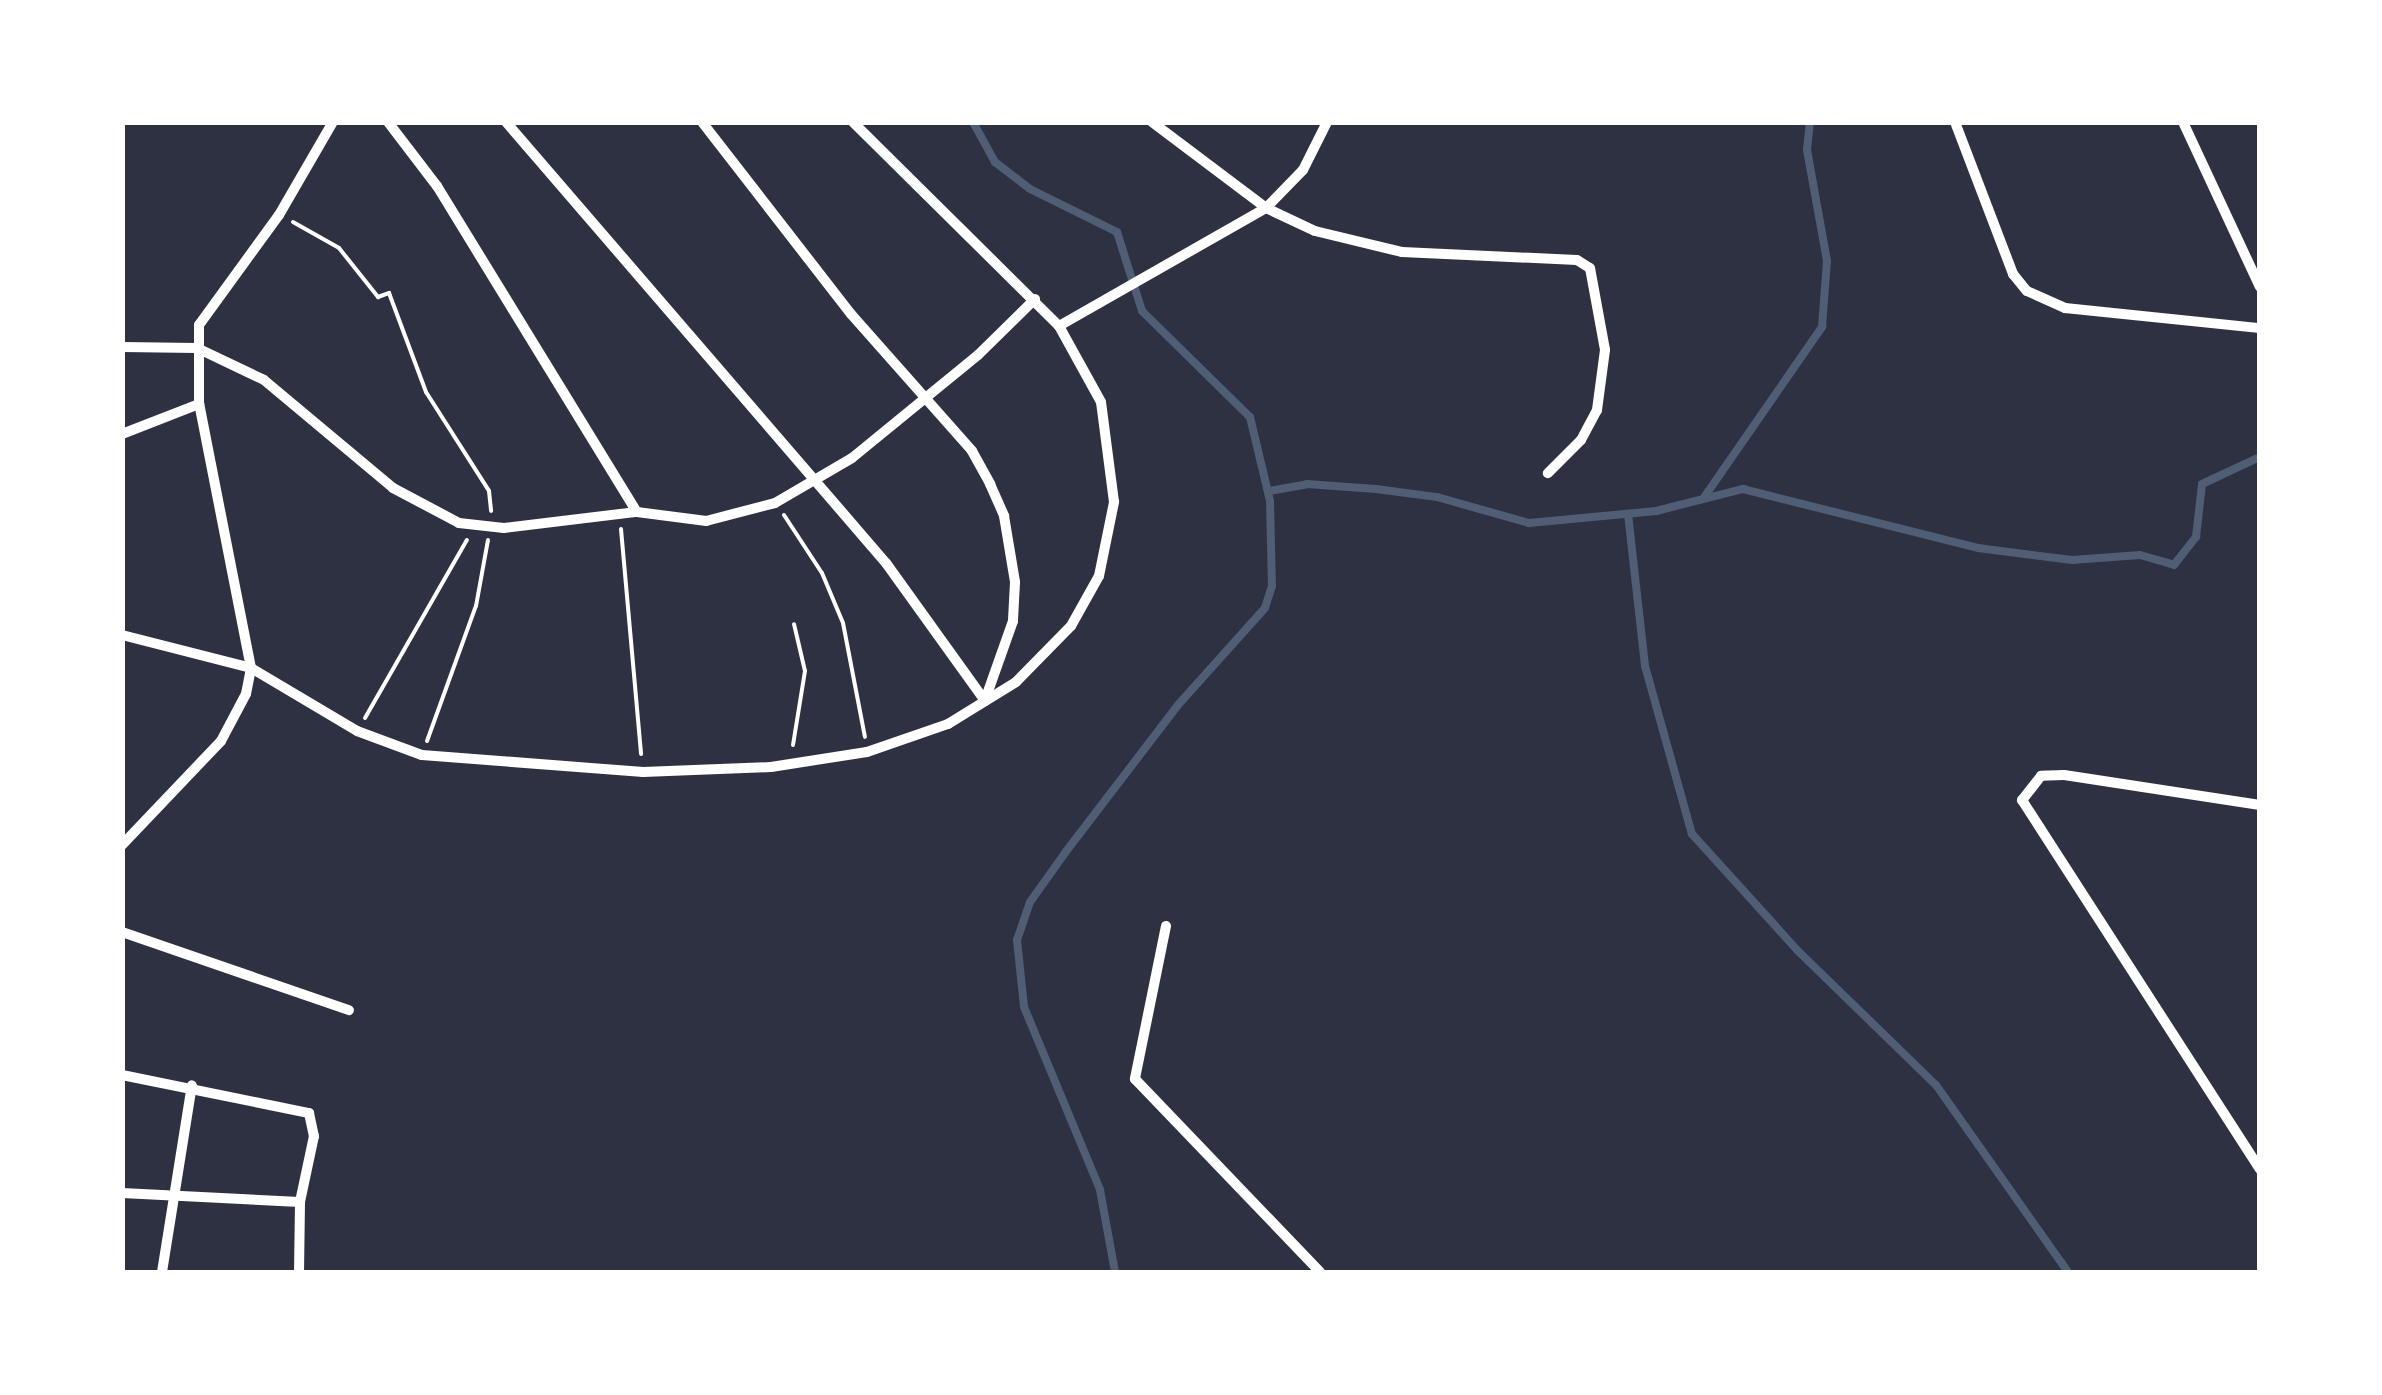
<!DOCTYPE html>
<style>
body{margin:0}
#map{position:relative;width:2382px;height:1395px;overflow:hidden;background:#2d3142;font-family:Montserrat,sans-serif}
div>[style]{position:absolute}
.stream>*{height:8px;margin:-4px;padding:0 4px;transform-origin:4px;border-radius:4px;background:#4f5d75}
.path>*{height:4px;margin:-2px;padding:0 2px;transform-origin:2px;border-radius:2px;background:#fff}
.minor>*{height:10px;margin:-5px;padding:0 5px;transform-origin:5px;border-radius:5px;background:#fff}
span{translate:-50% -50%;white-space:nowrap;text-align:center;line-height:1.15;-webkit-text-stroke:10px #fff;paint-order:stroke}
.frame{position:absolute;inset:0;border:125px solid #fff;pointer-events:none}
</style>
<div id="map">
<div class="stream">
<i style="left:973px;top:122px;width:46px;rotate:61.2deg"></i>
<i style="left:995px;top:162px;width:44px;rotate:37.6deg"></i>
<i style="left:1030px;top:189px;width:97px;rotate:26.3deg"></i>
<i style="left:1117px;top:232px;width:83px;rotate:72.4deg"></i>
<i style="left:1142px;top:311px;width:151px;rotate:44.5deg"></i>
<i style="left:1250px;top:417px;width:86px;rotate:76.6deg"></i>
<i style="left:1270px;top:501px;width:85px;rotate:88.7deg"></i>
<i style="left:1272px;top:586px;width:23px;rotate:108deg"></i>
<i style="left:1265px;top:608px;width:130px;rotate:131.9deg"></i>
<i style="left:1178px;top:705px;width:186px;rotate:127.4deg"></i>
<i style="left:1065px;top:853px;width:60px;rotate:125.5deg"></i>
<i style="left:1030px;top:902px;width:40px;rotate:108.9deg"></i>
<i style="left:1017px;top:940px;width:67px;rotate:84deg"></i>
<i style="left:1024px;top:1007px;width:198px;rotate:67.4deg"></i>
<i style="left:1100px;top:1190px;width:83px;rotate:79.6deg"></i>
<i style="left:1269px;top:491px;width:39px;rotate:-10deg"></i>
<i style="left:1307px;top:484px;width:69px;rotate:4.1deg"></i>
<i style="left:1376px;top:489px;width:62px;rotate:7.5deg"></i>
<i style="left:1437px;top:497px;width:96px;rotate:15.8deg"></i>
<i style="left:1529px;top:523px;width:128px;rotate:-5.4deg"></i>
<i style="left:1656px;top:511px;width:90px;rotate:-14.2deg"></i>
<i style="left:1743px;top:489px;width:242px;rotate:14.1deg"></i>
<i style="left:1978px;top:548px;width:95px;rotate:7.3deg"></i>
<i style="left:2072px;top:560px;width:68px;rotate:-4.2deg"></i>
<i style="left:2140px;top:555px;width:35px;rotate:16deg"></i>
<i style="left:2174px;top:565px;width:36px;rotate:-52deg"></i>
<i style="left:2196px;top:537px;width:53px;rotate:-83.5deg"></i>
<i style="left:2202px;top:484px;width:64px;rotate:-25deg"></i>
<i style="left:1705px;top:496px;width:206px;rotate:-55.3deg"></i>
<i style="left:1822px;top:327px;width:66px;rotate:-85.7deg"></i>
<i style="left:1827px;top:261px;width:113px;rotate:-100.2deg"></i>
<i style="left:1807px;top:150px;width:28px;rotate:-84deg"></i>
<i style="left:1628px;top:514px;width:153px;rotate:83.6deg"></i>
<i style="left:1645px;top:666px;width:174px;rotate:74.4deg"></i>
<i style="left:1692px;top:834px;width:156px;rotate:47.8deg"></i>
<i style="left:1797px;top:950px;width:194px;rotate:44.2deg"></i>
<i style="left:1936px;top:1085px;width:229px;rotate:54.8deg"></i>
</div>
<div class="path">
<i style="left:293px;top:222px;width:53px;rotate:29.5deg"></i>
<i style="left:339px;top:248px;width:63px;rotate:51.5deg"></i>
<i style="left:378px;top:297px;width:12px;rotate:-20deg"></i>
<i style="left:389px;top:293px;width:106px;rotate:69.5deg"></i>
<i style="left:426px;top:392px;width:117px;rotate:57.5deg"></i>
<i style="left:489px;top:491px;width:20px;rotate:84deg"></i>
<i style="left:784px;top:515px;width:69px;rotate:56.8deg"></i>
<i style="left:822px;top:573px;width:54px;rotate:67.2deg"></i>
<i style="left:843px;top:623px;width:116px;rotate:79.1deg"></i>
<i style="left:621px;top:529px;width:226px;rotate:84.9deg"></i>
<i style="left:365px;top:718px;width:205px;rotate:-60.2deg"></i>
<i style="left:427px;top:741px;width:144px;rotate:-70.1deg"></i>
<i style="left:476px;top:606px;width:67px;rotate:-79.7deg"></i>
<i style="left:793px;top:745px;width:75px;rotate:-80.8deg"></i>
<i style="left:805px;top:671px;width:48px;rotate:-103.2deg"></i>
</div>
<div class="minor">
<i style="left:388px;top:122px;width:81px;rotate:52.6deg"></i>
<i style="left:437px;top:186px;width:382px;rotate:58.5deg"></i>
<i style="left:506px;top:122px;width:582px;rotate:49.25deg"></i>
<i style="left:886px;top:563px;width:170px;rotate:54.3deg"></i>
<i style="left:702px;top:122px;width:243px;rotate:52.2deg"></i>
<i style="left:851px;top:314px;width:183px;rotate:48.5deg"></i>
<i style="left:972px;top:451px;width:38px;rotate:61deg"></i>
<i style="left:990px;top:484px;width:35px;rotate:66deg"></i>
<i style="left:1004px;top:516px;width:67px;rotate:80.5deg"></i>
<i style="left:1015px;top:582px;width:39px;rotate:93deg"></i>
<i style="left:1013px;top:621px;width:84px;rotate:109.5deg"></i>
<i style="left:1152px;top:122px;width:143px;rotate:37deg"></i>
<i style="left:1266px;top:208px;width:54px;rotate:25.1deg"></i>
<i style="left:1315px;top:231px;width:89px;rotate:13.6deg"></i>
<i style="left:1402px;top:252px;width:175px;rotate:2.6deg"></i>
<i style="left:1577px;top:260px;width:15px;rotate:32deg"></i>
<i style="left:1590px;top:268px;width:83px;rotate:79.6deg"></i>
<i style="left:1605px;top:350px;width:61px;rotate:97.6deg"></i>
<i style="left:1597px;top:410px;width:34px;rotate:118deg"></i>
<i style="left:1581px;top:440px;width:47px;rotate:135deg"></i>
<i style="left:1955px;top:122px;width:163px;rotate:69.1deg"></i>
<i style="left:2013px;top:274px;width:22px;rotate:51deg"></i>
<i style="left:2027px;top:291px;width:42px;rotate:24.1deg"></i>
<i style="left:2065px;top:308px;width:196px;rotate:5.9deg"></i>
<i style="left:2183px;top:122px;width:182px;rotate:65deg"></i>
<i style="left:1059px;top:326px;width:238px;rotate:-29.7deg"></i>
<i style="left:1266px;top:208px;width:53px;rotate:-45.8deg"></i>
<i style="left:1303px;top:170px;width:54px;rotate:-63.4deg"></i>
<i style="left:122px;top:347px;width:75px;rotate:0.8deg"></i>
<i style="left:197px;top:348px;width:74px;rotate:25.5deg"></i>
<i style="left:264px;top:380px;width:168px;rotate:39.9deg"></i>
<i style="left:393px;top:488px;width:75px;rotate:27.9deg"></i>
<i style="left:459px;top:523px;width:45px;rotate:6.3deg"></i>
<i style="left:504px;top:528px;width:134px;rotate:-6.9deg"></i>
<i style="left:637px;top:512px;width:70px;rotate:7.4deg"></i>
<i style="left:706px;top:521px;width:71px;rotate:-14.6deg"></i>
<i style="left:775px;top:503px;width:89px;rotate:-30.3deg"></i>
<i style="left:852px;top:458px;width:163px;rotate:-39.3deg"></i>
<i style="left:978px;top:355px;width:80px;rotate:-44.5deg"></i>
<i style="left:122px;top:434px;width:83px;rotate:-21.3deg"></i>
<i style="left:122px;top:635px;width:133px;rotate:14.3deg"></i>
<i style="left:251px;top:668px;width:123px;rotate:30.7deg"></i>
<i style="left:357px;top:731px;width:69px;rotate:20.3deg"></i>
<i style="left:422px;top:755px;width:222px;rotate:4.4deg"></i>
<i style="left:643px;top:772px;width:128px;rotate:-2.2deg"></i>
<i style="left:771px;top:767px;width:97px;rotate:-8.9deg"></i>
<i style="left:867px;top:752px;width:86px;rotate:-19.1deg"></i>
<i style="left:948px;top:724px;width:80px;rotate:-31.7deg"></i>
<i style="left:1016px;top:682px;width:78px;rotate:-45.5deg"></i>
<i style="left:1071px;top:626px;width:57px;rotate:-60.8deg"></i>
<i style="left:1099px;top:576px;width:76px;rotate:-78.5deg"></i>
<i style="left:1114px;top:502px;width:101px;rotate:-97.4deg"></i>
<i style="left:1101px;top:402px;width:87px;rotate:-118.9deg"></i>
<i style="left:1059px;top:326px;width:290px;rotate:-135.3deg"></i>
<i style="left:2260px;top:805px;width:198px;rotate:-171.3deg"></i>
<i style="left:2064px;top:775px;width:23px;rotate:178deg"></i>
<i style="left:2041px;top:776px;width:31px;rotate:128deg"></i>
<i style="left:2022px;top:800px;width:439px;rotate:57.2deg"></i>
<i style="left:122px;top:845px;width:144px;rotate:-46.4deg"></i>
<i style="left:221px;top:741px;width:53px;rotate:-62deg"></i>
<i style="left:246px;top:694px;width:26px;rotate:-79deg"></i>
<i style="left:251px;top:668px;width:269px;rotate:-101.1deg"></i>
<i style="left:199px;top:404px;width:79px;rotate:-90deg"></i>
<i style="left:199px;top:325px;width:136px;rotate:-54deg"></i>
<i style="left:279px;top:215px;width:108px;rotate:-59.9deg"></i>
<i style="left:1166px;top:926px;width:156px;rotate:101.5deg"></i>
<i style="left:1135px;top:1079px;width:267px;rotate:46.2deg"></i>
<i style="left:122px;top:932px;width:240px;rotate:19deg"></i>
<i style="left:122px;top:1075px;width:191px;rotate:11.5deg"></i>
<i style="left:309px;top:1113px;width:24px;rotate:78deg"></i>
<i style="left:314px;top:1136px;width:67px;rotate:102deg"></i>
<i style="left:300px;top:1202px;width:70px;rotate:90.8deg"></i>
<i style="left:122px;top:1193px;width:178px;rotate:2.9deg"></i>
<i style="left:162px;top:1272px;width:189px;rotate:-80.9deg"></i>
</div>
<div class="frame"></div>
</div>
